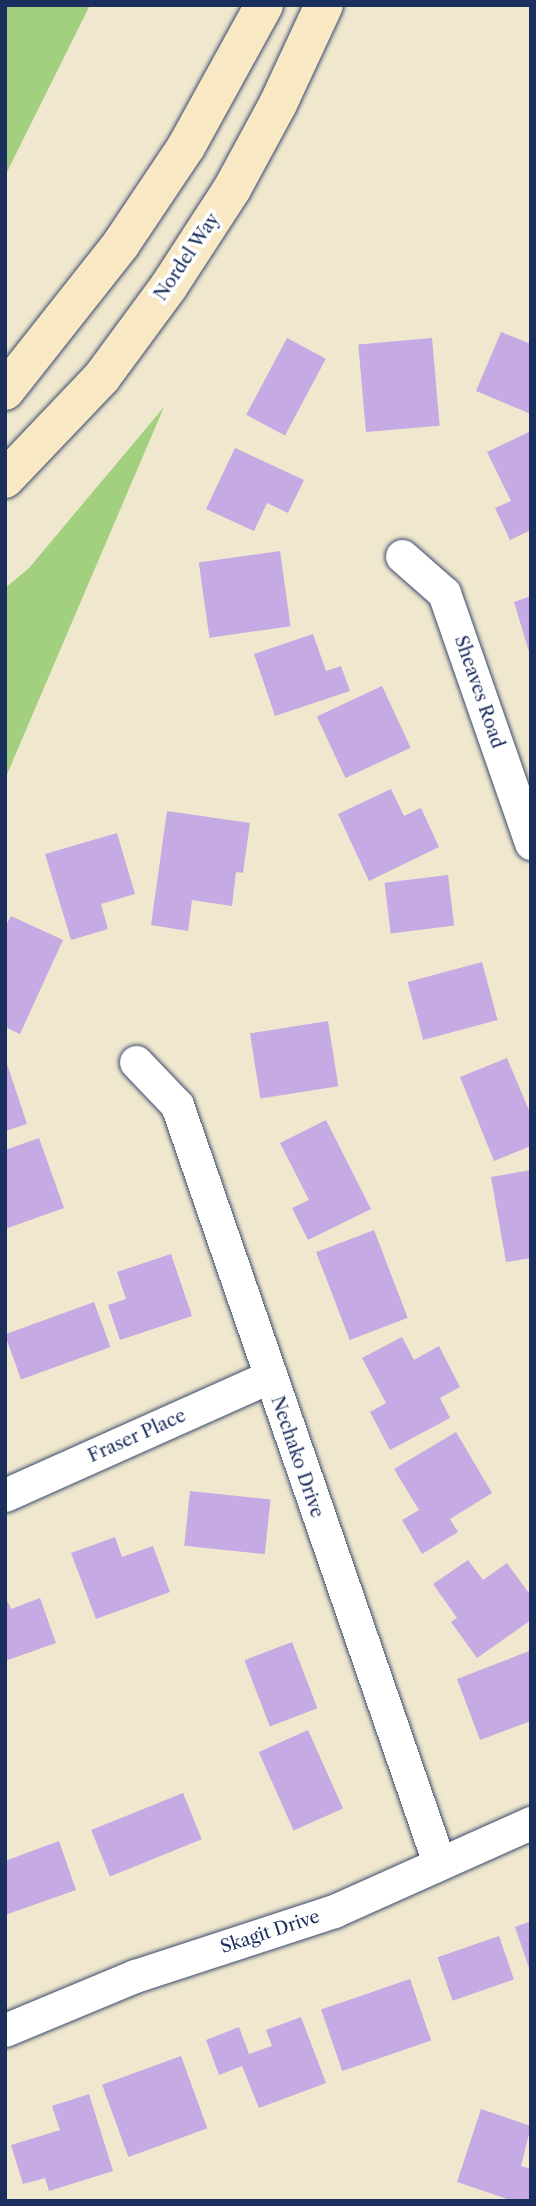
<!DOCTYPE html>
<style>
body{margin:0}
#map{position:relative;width:536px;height:2206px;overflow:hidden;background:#f0e8ce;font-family:"Libre Caslon Text",serif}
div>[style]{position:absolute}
.green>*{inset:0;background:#a3d07e}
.building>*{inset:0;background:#c5aae3;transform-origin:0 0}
.roads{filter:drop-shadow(0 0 2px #3b4b6f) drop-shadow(0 0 2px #3b4b6f)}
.minor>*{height:33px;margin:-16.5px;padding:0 16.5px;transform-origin:16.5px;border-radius:16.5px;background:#fff}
.secondary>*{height:38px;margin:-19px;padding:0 19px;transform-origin:19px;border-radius:19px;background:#f8e8c3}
span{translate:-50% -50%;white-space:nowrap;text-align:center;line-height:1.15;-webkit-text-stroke:7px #fff;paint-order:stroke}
.street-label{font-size:18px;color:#1b2f5e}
.frame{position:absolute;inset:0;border:7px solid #1b2f5e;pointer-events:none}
</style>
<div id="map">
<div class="green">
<i style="clip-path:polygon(5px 5px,90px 5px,5px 176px)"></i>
<i style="clip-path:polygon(164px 407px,5px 779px,5px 588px,29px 568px)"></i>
</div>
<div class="building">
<i style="clip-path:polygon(501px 332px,531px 344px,531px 414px,476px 391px)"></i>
<i style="left:287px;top:338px;width:44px;height:87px;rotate:28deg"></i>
<i style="left:432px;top:338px;width:88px;height:74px;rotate:85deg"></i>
<i style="clip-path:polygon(531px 431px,531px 530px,510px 540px,495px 508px,511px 501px,487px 452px)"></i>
<i style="clip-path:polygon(235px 448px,304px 480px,288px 513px,267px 503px,254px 531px,206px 509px)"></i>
<i style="left:280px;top:551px;width:76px;height:82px;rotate:82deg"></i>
<i style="clip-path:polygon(531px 596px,531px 655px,530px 655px,514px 602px)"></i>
<i style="clip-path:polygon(313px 634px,326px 671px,341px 666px,350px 691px,275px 716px,254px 654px)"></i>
<i style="left:382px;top:686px;width:68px;height:72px;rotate:65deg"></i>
<i style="clip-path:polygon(391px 789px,404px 816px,421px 808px,439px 847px,369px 881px,338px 814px)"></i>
<i style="clip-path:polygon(167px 811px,250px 823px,243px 873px,236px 872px,232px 906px,192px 900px,188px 931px,151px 925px)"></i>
<i style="clip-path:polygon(117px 833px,135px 894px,101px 904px,108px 929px,71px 940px,45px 854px)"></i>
<i style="left:448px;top:875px;width:51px;height:64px;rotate:83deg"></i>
<i style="clip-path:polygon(11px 916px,63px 940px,20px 1034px,5px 1027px,5px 927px)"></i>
<i style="left:482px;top:962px;width:60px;height:77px;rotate:75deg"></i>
<i style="left:328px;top:1021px;width:66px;height:79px;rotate:81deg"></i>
<i style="clip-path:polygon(5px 1058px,27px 1124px,5px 1131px)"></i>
<i style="clip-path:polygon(507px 1058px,531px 1115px,531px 1146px,494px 1161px,460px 1077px)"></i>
<i style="clip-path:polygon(326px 1120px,371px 1209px,308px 1240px,292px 1208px,309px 1200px,280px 1143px)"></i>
<i style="clip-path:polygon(39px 1138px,64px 1208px,5px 1229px,5px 1150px)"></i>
<i style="clip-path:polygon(531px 1170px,531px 1258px,506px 1262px,491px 1177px)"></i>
<i style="left:374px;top:1230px;width:94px;height:62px;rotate:69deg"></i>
<i style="clip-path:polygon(171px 1254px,192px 1316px,120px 1340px,108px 1305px,126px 1299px,117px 1272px)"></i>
<i style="left:94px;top:1302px;width:48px;height:95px;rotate:70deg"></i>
<i style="clip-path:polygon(402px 1337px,414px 1360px,439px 1346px,460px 1387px,440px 1398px,450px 1418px,390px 1450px,370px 1412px,386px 1403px,362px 1358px)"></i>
<i style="clip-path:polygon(456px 1432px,492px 1493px,450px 1519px,458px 1532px,422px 1554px,402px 1520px,419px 1510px,394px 1469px)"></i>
<i style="left:190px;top:1491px;width:81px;height:55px;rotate:6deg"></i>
<i style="clip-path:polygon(115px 1537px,122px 1557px,153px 1546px,170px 1592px,96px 1619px,71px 1553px)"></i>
<i style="clip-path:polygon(468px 1560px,483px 1580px,507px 1563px,531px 1596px,531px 1620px,477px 1658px,451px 1622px,457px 1618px,433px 1584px)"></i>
<i style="clip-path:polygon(5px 1596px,11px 1609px,40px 1598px,56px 1643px,5px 1661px)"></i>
<i style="left:292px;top:1642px;width:71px;height:51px;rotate:69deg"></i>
<i style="clip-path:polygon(529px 1651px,531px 1721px,480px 1740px,457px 1679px)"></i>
<i style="left:308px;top:1730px;width:86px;height:54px;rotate:66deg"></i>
<i style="left:183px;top:1793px;width:50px;height:99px;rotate:68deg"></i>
<i style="clip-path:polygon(59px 1841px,76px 1890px,5px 1915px,5px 1861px)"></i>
<i style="clip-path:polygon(531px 1921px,531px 1971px,530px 1971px,515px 1927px)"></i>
<i style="left:499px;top:1936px;width:46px;height:65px;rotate:71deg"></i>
<i style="left:410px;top:1979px;width:65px;height:94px;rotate:71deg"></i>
<i style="clip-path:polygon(301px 2017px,326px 2083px,259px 2108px,242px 2066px,219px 2075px,206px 2040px,239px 2027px,249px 2054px,272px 2046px,266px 2030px)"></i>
<i style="left:181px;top:2056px;width:77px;height:84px;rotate:70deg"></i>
<i style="clip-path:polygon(89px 2094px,113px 2171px,49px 2191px,45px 2178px,23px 2184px,11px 2145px,60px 2130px,52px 2106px)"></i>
<i style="clip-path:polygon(481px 2109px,531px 2126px,521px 2166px,531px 2169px,531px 2201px,513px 2201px,457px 2182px)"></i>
</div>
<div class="roads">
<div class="minor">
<i style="left:402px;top:556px;width:56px;rotate:41.4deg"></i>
<i style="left:444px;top:593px;width:265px;rotate:70.8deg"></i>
<i style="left:136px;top:1062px;width:59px;rotate:46.4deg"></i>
<i style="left:177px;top:1105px;width:802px;rotate:70.93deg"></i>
<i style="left:5px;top:1495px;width:289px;rotate:-24.1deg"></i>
<i style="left:5px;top:2030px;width:141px;rotate:-22.6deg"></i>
<i style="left:135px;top:1976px;width:209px;rotate:-18.1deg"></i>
<i style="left:334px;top:1911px;width:216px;rotate:-24.1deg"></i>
</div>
<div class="secondary">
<i style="left:5px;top:391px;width:187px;rotate:-51.7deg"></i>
<i style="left:121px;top:244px;width:117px;rotate:-56.2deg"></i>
<i style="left:186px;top:147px;width:162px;rotate:-61.2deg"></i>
<i style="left:5px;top:479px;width:141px;rotate:-46.4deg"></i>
<i style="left:102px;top:377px;width:113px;rotate:-53.6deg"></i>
<i style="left:169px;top:286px;width:116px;rotate:-57deg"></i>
<i style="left:232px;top:189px;width:97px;rotate:-61.6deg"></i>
<i style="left:278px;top:104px;width:109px;rotate:-65.1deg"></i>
</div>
</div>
<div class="street-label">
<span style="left:187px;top:257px;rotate:-56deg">Nordel Way</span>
<span style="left:479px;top:692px;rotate:71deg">Sheaves Road</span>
<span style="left:137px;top:1436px;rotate:-24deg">Fraser Place</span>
<span style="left:297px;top:1457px;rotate:71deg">Nechako Drive</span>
<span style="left:270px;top:1932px;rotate:-18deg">Skagit Drive</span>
</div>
<div class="frame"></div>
</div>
